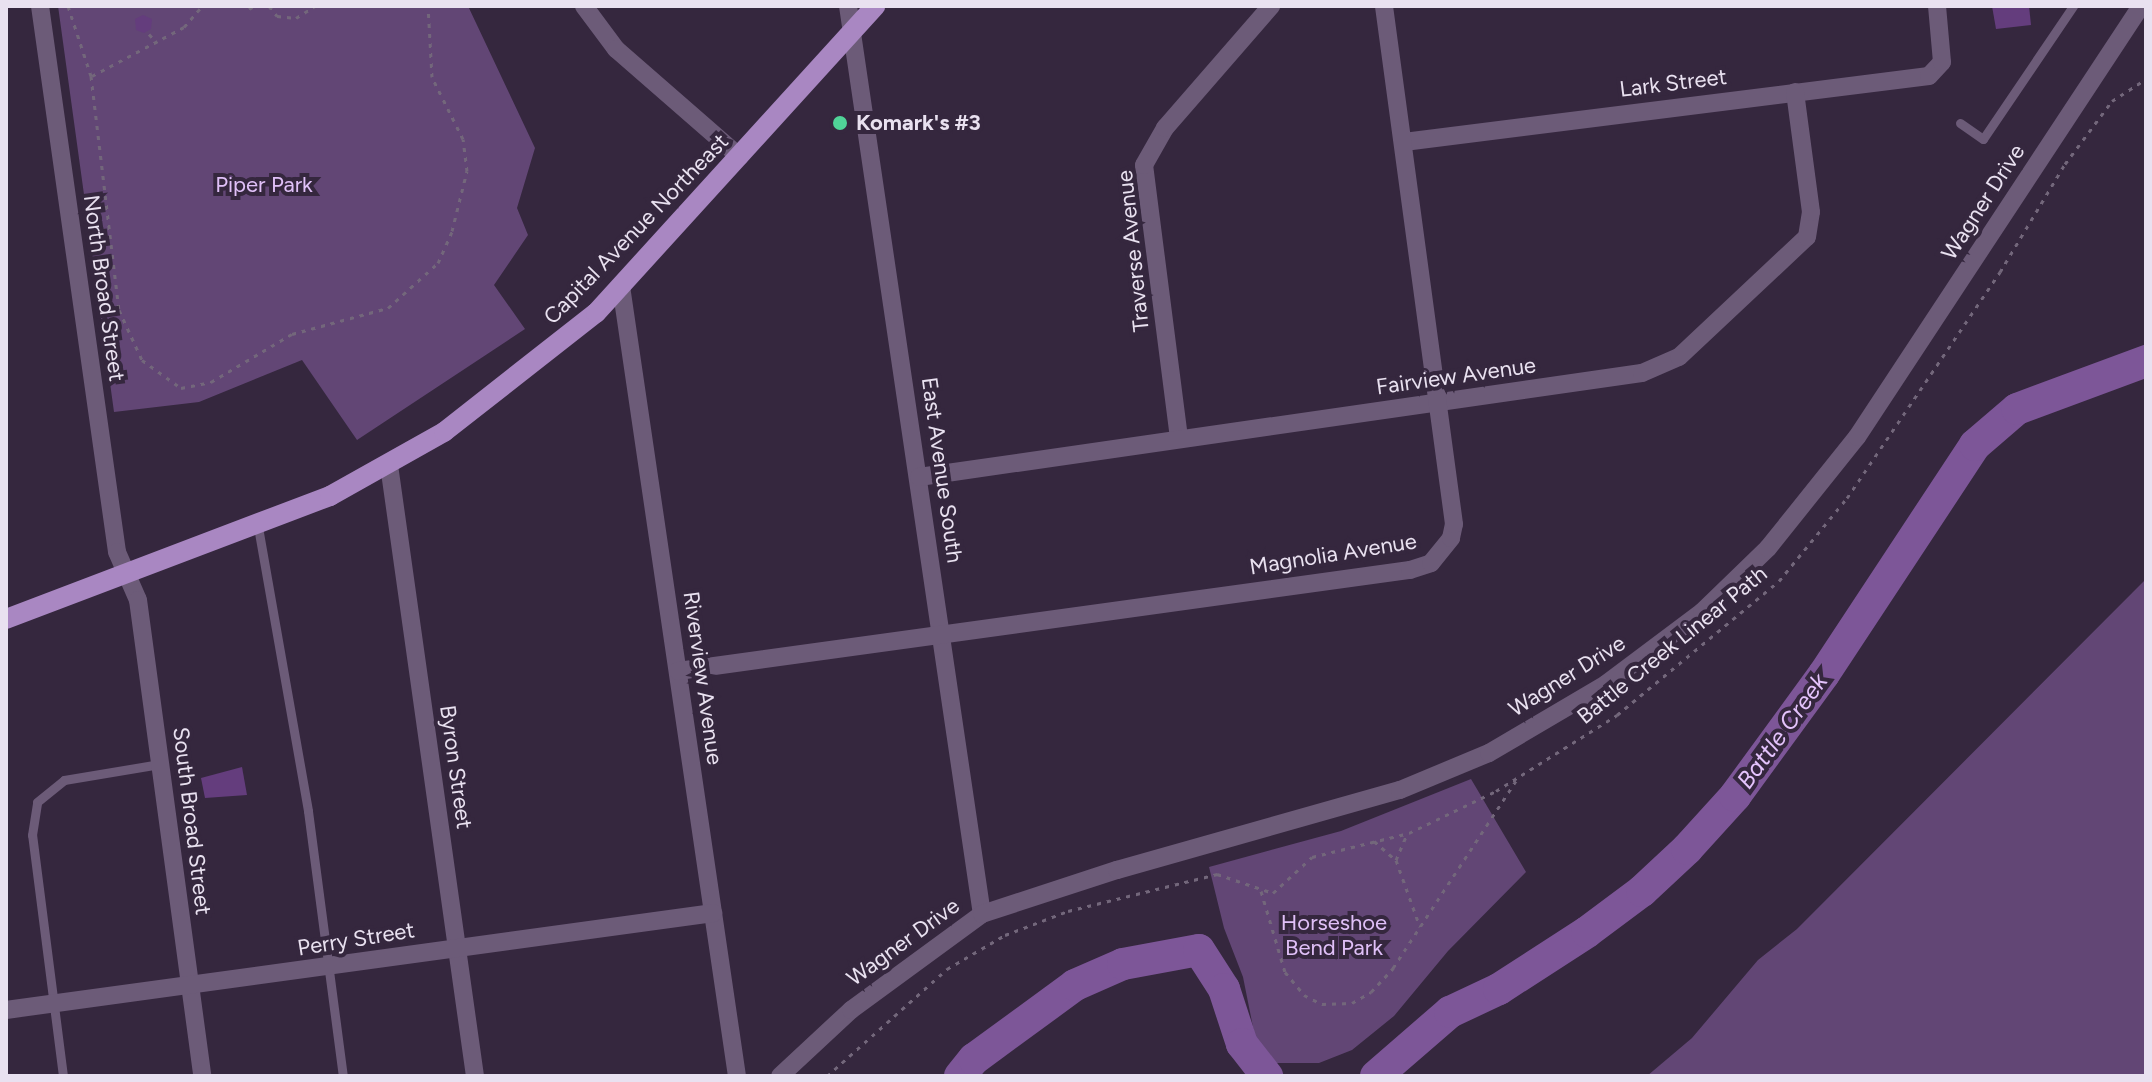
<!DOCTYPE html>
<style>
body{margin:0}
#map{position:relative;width:2152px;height:1082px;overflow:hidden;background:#35273e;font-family:Figtree,sans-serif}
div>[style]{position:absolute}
.green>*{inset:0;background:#624675}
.river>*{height:32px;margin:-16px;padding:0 16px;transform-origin:16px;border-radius:16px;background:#7d5698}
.building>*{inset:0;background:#643d7d}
.path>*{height:3px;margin-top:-1.5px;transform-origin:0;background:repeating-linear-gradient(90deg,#73677b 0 4px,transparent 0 10px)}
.service>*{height:9px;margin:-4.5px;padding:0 4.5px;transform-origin:4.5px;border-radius:4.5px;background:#6c5b78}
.minor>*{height:18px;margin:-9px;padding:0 9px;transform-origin:9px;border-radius:9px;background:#6c5b78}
.primary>*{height:20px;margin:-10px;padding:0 10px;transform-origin:10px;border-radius:10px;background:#a987c2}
.dots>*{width:22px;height:22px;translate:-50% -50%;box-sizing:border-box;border:4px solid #35273e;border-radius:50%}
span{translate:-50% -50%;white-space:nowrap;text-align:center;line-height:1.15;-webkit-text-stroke:8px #35273e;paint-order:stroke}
.street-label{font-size:22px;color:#e9e1f0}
.poi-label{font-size:22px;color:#e9e1f0;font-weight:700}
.left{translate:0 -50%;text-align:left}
.park-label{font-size:22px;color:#e0c0f8}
.water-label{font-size:24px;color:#e4c3fc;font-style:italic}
.frame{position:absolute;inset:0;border:8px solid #e9e1f0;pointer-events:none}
</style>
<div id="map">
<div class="green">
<i style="clip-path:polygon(58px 6px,468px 6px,535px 148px,517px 208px,528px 235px,494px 285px,525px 329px,357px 440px,302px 360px,199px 402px,114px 412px)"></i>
<i style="clip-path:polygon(2146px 579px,2146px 1076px,1647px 1076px,1692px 1038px,1758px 960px,1797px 929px)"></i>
<i style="clip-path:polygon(1471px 779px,1526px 872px,1448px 951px,1394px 1016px,1352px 1050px,1319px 1063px,1276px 1063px,1258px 1052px,1243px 977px,1224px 928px,1209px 867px,1341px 831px)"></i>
</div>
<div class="river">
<i style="left:960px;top:1076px;width:22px;rotate:-51deg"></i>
<i style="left:974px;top:1059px;width:125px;rotate:-36.2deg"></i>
<i style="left:1075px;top:985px;width:52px;rotate:-23.6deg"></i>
<i style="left:1123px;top:964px;width:77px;rotate:-10.4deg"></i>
<i style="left:1199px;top:950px;width:46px;rotate:57.3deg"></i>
<i style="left:1224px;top:989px;width:58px;rotate:71.9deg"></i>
<i style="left:1242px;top:1044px;width:41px;rotate:52deg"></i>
<i style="left:1376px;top:1076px;width:98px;rotate:-40.9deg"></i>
<i style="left:1450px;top:1012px;width:54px;rotate:-25.1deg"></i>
<i style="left:1499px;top:989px;width:105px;rotate:-32.9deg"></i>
<i style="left:1587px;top:932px;width:69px;rotate:-36.7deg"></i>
<i style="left:1642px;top:891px;width:62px;rotate:-43deg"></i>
<i style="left:1687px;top:849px;width:72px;rotate:-47.8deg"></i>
<i style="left:1735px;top:796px;width:151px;rotate:-53.9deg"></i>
<i style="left:1824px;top:674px;width:274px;rotate:-56.6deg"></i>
<i style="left:1975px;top:445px;width:55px;rotate:-40.6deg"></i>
<i style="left:2017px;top:409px;width:138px;rotate:-20.4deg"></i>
</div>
<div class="building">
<i style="clip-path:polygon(1992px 6px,2029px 6px,2031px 25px,1996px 29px)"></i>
<i style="clip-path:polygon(143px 15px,152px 19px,151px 29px,144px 33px,136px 30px,135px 19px)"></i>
<i style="clip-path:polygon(242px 767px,247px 795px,205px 798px,201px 778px)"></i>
</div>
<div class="path">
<i style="left:68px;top:6px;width:74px;rotate:71.8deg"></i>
<i style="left:91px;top:76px;width:236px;rotate:83.2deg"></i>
<i style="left:119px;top:310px;width:55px;rotate:65.3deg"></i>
<i style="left:142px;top:360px;width:48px;rotate:35.7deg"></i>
<i style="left:181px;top:388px;width:31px;rotate:-11deg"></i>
<i style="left:211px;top:382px;width:94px;rotate:-30.7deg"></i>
<i style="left:292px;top:334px;width:99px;rotate:-15.2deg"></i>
<i style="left:388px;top:308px;width:67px;rotate:-42deg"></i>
<i style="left:438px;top:263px;width:35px;rotate:-66deg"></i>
<i style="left:452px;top:231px;width:62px;rotate:-76deg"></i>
<i style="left:467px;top:171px;width:32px;rotate:-97deg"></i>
<i style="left:463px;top:139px;width:69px;rotate:-116.6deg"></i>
<i style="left:432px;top:77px;width:71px;rotate:-93.2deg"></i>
<i style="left:269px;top:6px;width:13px;rotate:51deg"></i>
<i style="left:277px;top:16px;width:19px;rotate:6deg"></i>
<i style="left:296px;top:18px;width:22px;rotate:-32deg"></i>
<i style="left:249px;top:9px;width:6px;rotate:-31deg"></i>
<i style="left:149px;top:34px;width:12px;rotate:48deg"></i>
<i style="left:92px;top:76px;width:104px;rotate:-28deg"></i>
<i style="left:184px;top:27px;width:28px;rotate:-49deg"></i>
<i style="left:1374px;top:841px;width:29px;rotate:41deg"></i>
<i style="left:1396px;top:860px;width:71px;rotate:70.3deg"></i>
<i style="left:1396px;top:860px;width:28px;rotate:-67deg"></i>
<i style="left:1261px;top:891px;width:84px;rotate:73.5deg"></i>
<i style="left:1285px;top:972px;width:30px;rotate:50deg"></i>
<i style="left:1304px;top:995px;width:20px;rotate:27deg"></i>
<i style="left:1322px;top:1004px;width:30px;rotate:-2deg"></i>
<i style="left:1352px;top:1003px;width:22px;rotate:-30deg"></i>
<i style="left:1371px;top:992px;width:33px;rotate:-47deg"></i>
<i style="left:1393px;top:968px;width:224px;rotate:-56.7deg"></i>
<i style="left:827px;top:1076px;width:161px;rotate:-41.7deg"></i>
<i style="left:947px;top:969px;width:67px;rotate:-30.4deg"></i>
<i style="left:1005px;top:935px;width:67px;rotate:-20.9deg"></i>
<i style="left:1068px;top:911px;width:154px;rotate:-13.9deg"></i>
<i style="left:1217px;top:874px;width:59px;rotate:18.7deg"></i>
<i style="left:1273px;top:893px;width:53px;rotate:-42.7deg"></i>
<i style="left:1312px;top:857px;width:100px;rotate:-13.9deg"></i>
<i style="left:1409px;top:833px;width:97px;rotate:-25.8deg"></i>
<i style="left:1496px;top:791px;width:143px;rotate:-32.1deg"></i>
<i style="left:1617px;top:715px;width:210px;rotate:-39.6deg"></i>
<i style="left:1779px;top:581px;width:107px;rotate:-50.7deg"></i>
<i style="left:1847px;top:498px;width:273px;rotate:-55.9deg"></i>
<i style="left:2000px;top:272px;width:126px;rotate:-59deg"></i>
<i style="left:2065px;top:164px;width:79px;rotate:-53.3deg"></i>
<i style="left:2112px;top:101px;width:40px;rotate:-32.9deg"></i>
</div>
<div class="service">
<i style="left:1960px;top:123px;width:28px;rotate:35deg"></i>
<i style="left:1983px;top:139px;width:161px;rotate:-55.9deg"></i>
<i style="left:258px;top:527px;width:288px;rotate:80deg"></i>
<i style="left:308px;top:811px;width:267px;rotate:82.5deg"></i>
<i style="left:63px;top:1076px;width:243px;rotate:-97.3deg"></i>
<i style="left:32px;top:835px;width:33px;rotate:-81deg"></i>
<i style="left:37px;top:802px;width:35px;rotate:-39deg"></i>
<i style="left:64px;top:780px;width:97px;rotate:-9.5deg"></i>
</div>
<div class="minor">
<i style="left:40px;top:6px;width:551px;rotate:81.97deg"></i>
<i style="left:117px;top:552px;width:52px;rotate:66.4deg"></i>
<i style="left:138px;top:600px;width:480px;rotate:82.3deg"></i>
<i style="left:584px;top:6px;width:54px;rotate:53.3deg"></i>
<i style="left:616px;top:49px;width:164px;rotate:41.1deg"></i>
<i style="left:848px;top:6px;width:918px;rotate:81.61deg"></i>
<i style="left:1404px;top:142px;width:529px;rotate:-7.17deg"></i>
<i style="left:1929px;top:76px;width:19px;rotate:-47deg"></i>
<i style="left:1942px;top:62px;width:56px;rotate:-95.1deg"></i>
<i style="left:621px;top:286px;width:798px;rotate:81.65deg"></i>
<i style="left:1179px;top:438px;width:275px;rotate:-97.3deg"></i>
<i style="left:1144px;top:165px;width:43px;rotate:-60.4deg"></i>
<i style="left:1165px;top:128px;width:162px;rotate:-49deg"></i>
<i style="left:389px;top:465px;width:617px;rotate:81.99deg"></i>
<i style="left:919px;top:477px;width:730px;rotate:-8.19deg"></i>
<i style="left:1642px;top:373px;width:40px;rotate:-23.4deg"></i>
<i style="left:1679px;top:357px;width:175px;rotate:-43.2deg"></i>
<i style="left:1807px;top:237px;width:25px;rotate:-81deg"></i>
<i style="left:1811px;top:212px;width:121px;rotate:-97.6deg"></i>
<i style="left:678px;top:671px;width:739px;rotate:-7.86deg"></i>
<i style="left:1410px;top:570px;width:22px;rotate:-18deg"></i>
<i style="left:1431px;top:563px;width:32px;rotate:-51deg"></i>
<i style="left:1451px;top:538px;width:14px;rotate:-78deg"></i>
<i style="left:1454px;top:524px;width:523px;rotate:-97.7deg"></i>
<i style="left:6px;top:1010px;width:714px;rotate:-7.81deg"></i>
<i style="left:780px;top:1076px;width:97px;rotate:-42.9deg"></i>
<i style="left:851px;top:1010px;width:162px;rotate:-36.2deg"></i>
<i style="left:982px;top:914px;width:142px;rotate:-18.1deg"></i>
<i style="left:1117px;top:870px;width:294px;rotate:-15.8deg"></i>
<i style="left:1400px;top:790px;width:96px;rotate:-22.6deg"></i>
<i style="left:1489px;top:753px;width:136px;rotate:-30.5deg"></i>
<i style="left:1606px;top:684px;width:120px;rotate:-36.9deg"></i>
<i style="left:1702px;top:612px;width:92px;rotate:-44.1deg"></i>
<i style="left:1768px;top:548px;width:142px;rotate:-51.3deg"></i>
<i style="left:1857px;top:437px;width:516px;rotate:-56.62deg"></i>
</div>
<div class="primary">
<i style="left:6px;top:619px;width:347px;rotate:-20.8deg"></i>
<i style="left:330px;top:496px;width:131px;rotate:-29.3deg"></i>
<i style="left:444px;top:432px;width:193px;rotate:-38.1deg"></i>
<i style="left:596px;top:313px;width:415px;rotate:-47.7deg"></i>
</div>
<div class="dots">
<i style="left:840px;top:123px;background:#50d398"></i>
</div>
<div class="street-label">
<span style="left:1673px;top:83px;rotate:-7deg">Lark Street</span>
<span style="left:1983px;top:202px;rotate:-57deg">Wagner Drive</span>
<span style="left:636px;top:229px;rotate:-46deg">Capital Avenue Northeast</span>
<span style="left:1133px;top:251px;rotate:-96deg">Traverse Avenue</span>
<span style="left:104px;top:288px;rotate:82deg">North Broad Street</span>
<span style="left:1456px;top:376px;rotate:-8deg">Fairview Avenue</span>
<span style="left:942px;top:470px;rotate:82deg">East Avenue South</span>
<span style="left:1333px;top:554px;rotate:-9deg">Magnolia Avenue</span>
<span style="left:1672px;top:645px;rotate:-39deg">Battle Creek Linear Path</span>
<span style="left:1567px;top:676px;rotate:-32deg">Wagner Drive</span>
<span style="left:703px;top:678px;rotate:82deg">Riverview Avenue</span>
<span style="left:456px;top:767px;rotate:82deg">Byron Street</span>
<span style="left:192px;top:821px;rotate:83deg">South Broad Street</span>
<span style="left:356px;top:939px;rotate:-9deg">Perry Street</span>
<span style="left:903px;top:942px;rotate:-36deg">Wagner Drive</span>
</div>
<div class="poi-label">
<span class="left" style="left:856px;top:123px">Komark's #3</span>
</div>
<div class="park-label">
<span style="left:264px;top:185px">Piper Park</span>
<span style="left:1334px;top:935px">Horseshoe<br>Bend Park</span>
</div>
<div class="water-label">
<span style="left:1782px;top:731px;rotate:-54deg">Battle Creek</span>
</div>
<div class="frame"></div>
</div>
